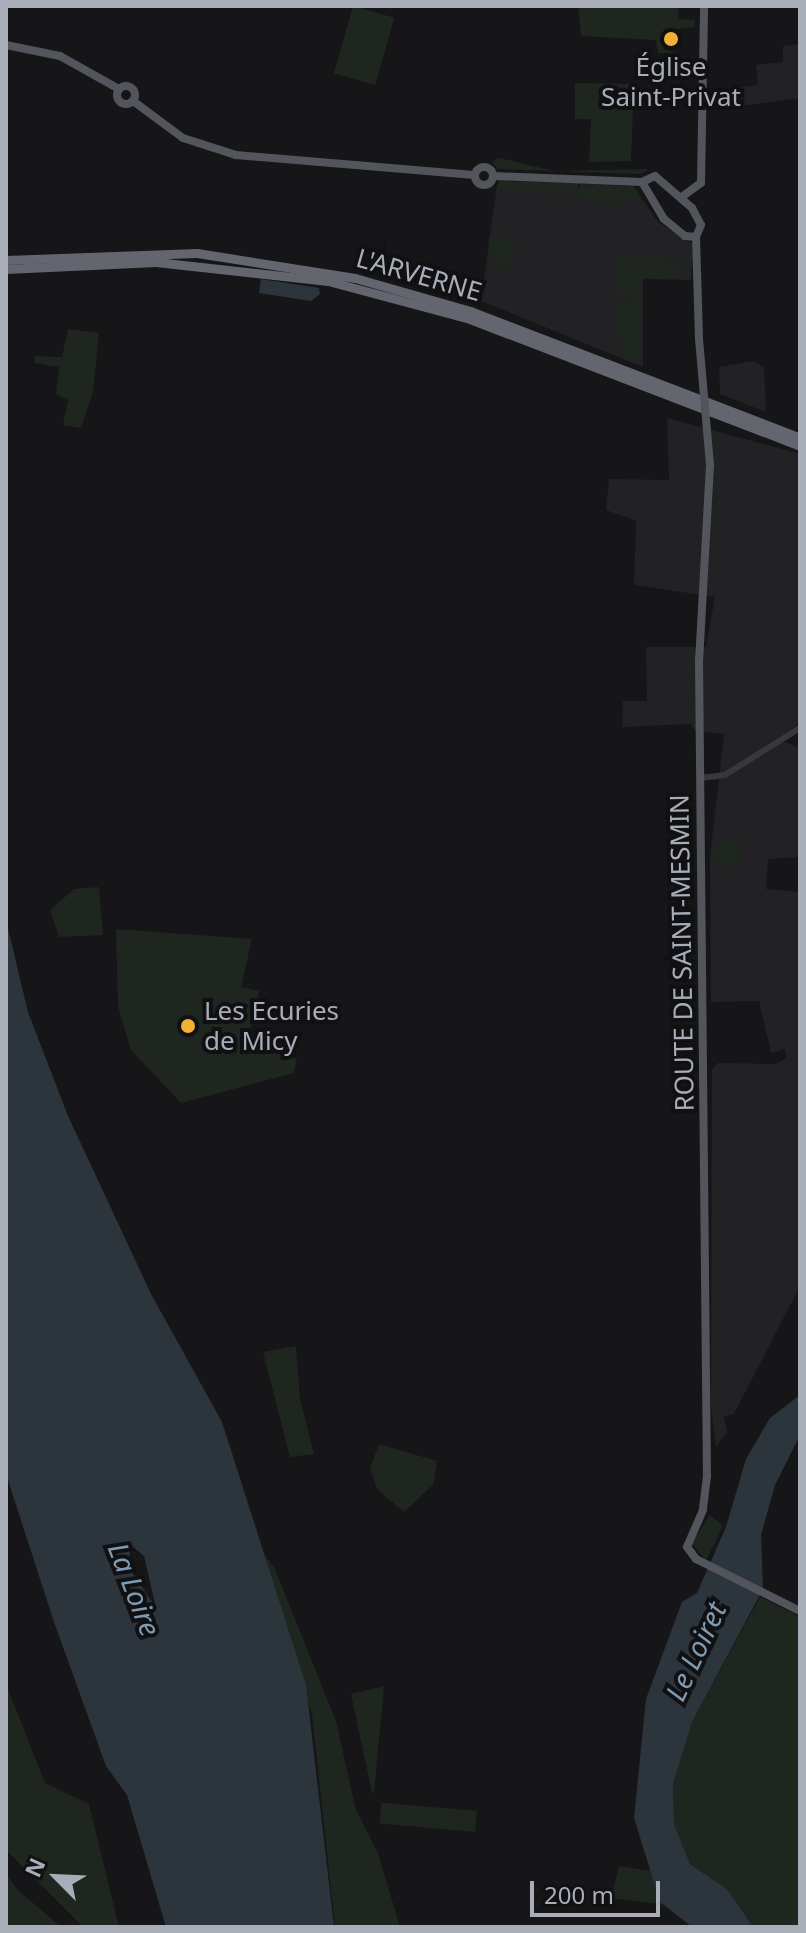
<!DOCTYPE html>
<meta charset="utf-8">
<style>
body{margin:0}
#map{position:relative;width:806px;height:1933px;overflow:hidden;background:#161618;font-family:"Noto Sans",sans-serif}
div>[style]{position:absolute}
.built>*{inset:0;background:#222225}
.green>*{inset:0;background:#1e261f;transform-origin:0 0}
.round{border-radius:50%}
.water>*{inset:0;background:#2c353c}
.minor>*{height:6px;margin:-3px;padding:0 3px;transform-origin:3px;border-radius:3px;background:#37383d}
.major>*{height:8px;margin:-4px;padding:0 4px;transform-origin:4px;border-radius:4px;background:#53555c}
.major>.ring{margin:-4px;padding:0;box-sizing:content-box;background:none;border:8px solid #53555c;border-radius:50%}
.highway>*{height:9px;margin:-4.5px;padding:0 4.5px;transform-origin:4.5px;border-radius:4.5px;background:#63666e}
.major-bridge>*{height:8px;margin:-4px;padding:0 4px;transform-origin:4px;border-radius:4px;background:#53555c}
.dots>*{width:22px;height:22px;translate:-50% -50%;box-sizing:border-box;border:4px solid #111113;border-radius:50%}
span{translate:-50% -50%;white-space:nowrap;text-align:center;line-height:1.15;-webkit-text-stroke:8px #111113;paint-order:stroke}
.poi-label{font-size:26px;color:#a8adb8}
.left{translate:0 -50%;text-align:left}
.street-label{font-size:26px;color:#a8adb8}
.water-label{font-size:28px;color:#7f9bb3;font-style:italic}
.frame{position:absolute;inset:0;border:8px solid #a8adb8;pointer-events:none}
.north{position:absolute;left:16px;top:1837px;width:80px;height:80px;-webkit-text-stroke:6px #111113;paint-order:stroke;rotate:294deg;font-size:22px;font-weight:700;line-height:32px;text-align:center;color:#a8adb8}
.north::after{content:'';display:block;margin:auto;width:28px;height:36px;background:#a8adb8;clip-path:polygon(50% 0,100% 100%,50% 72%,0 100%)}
.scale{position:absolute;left:530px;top:1881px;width:130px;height:36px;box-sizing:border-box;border:4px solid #a8adb8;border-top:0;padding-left:10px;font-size:24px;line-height:28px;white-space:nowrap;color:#a8adb8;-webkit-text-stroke:6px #111113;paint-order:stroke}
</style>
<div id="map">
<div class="built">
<i style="clip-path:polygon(800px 44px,800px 98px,735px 107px,734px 88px,758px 85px,756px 65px,783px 62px,783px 46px)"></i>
<i style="clip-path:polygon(497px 185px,635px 188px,658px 222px,693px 244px,691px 280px,643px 279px,643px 367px,481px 301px)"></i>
<i style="clip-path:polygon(753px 361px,764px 367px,766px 412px,720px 394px,719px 367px)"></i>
<i style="clip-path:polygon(667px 418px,800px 454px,800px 722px,782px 741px,800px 748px,800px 857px,768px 859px,766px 889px,800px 892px,800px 1286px,734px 1414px,724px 1416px,727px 1432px,716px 1447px,711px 1407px,712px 1069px,718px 1063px,776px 1064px,787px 1058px,785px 1049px,771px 1053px,759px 1001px,711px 1002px,710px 856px,724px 734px,695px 731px,691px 724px,622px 727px,623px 701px,647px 701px,646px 647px,706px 647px,715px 597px,634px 585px,636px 521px,606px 510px,609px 479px,669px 480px)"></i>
</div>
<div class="green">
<i style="left:353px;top:6px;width:43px;height:70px;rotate:16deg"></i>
<i style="clip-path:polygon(578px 6px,679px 6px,678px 19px,695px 20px,694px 27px,663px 31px,664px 49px,680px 54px,658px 53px,656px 40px,581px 36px)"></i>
<i style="clip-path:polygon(575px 83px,634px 84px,631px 161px,589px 162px,591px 119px,575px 119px)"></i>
<i style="clip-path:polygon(500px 158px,554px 171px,650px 169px,639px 174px,497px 169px,492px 161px)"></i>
<i style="clip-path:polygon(499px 181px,579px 183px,574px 194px,497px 189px)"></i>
<i style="clip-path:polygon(581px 184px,633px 186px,640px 200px,605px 205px,576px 194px)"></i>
<i style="clip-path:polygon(509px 237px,517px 247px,505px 270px,493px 264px,488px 239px)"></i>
<i style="clip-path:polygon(640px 256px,684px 262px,684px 278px,642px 278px,639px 364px,623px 358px,614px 308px,630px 305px,630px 296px,615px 295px,617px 258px)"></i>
<i style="clip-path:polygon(68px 329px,99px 333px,93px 392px,81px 428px,63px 425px,68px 400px,56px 394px,59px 367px,35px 363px,35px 356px,62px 357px)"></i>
<i class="round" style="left:713px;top:839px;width:28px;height:28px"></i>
<i style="clip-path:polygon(99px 887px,103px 935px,59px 937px,50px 910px,74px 889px)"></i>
<i style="clip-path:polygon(116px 929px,252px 939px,241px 987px,259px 991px,247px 1046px,297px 1059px,294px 1073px,181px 1103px,131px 1050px,118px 1006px)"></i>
<i style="clip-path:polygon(296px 1346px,300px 1399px,314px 1454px,290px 1457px,263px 1352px)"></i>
<i style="clip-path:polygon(379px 1444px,437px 1461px,433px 1485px,404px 1512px,377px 1489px,370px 1468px)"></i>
<i style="clip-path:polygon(710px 1515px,723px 1526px,706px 1561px,692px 1543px)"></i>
<i style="clip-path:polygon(258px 1548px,274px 1567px,336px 1721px,355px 1807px,378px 1853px,400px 1927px,335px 1927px,312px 1714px)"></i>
<i style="clip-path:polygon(760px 1597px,800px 1617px,800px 1927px,753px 1927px,728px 1890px,690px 1864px,674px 1824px,673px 1784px,692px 1722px)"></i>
<i style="clip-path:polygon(6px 1684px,45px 1783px,89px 1804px,119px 1927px,83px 1927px,6px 1850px)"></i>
<i style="clip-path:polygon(384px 1686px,374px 1793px,372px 1793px,351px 1694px)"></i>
<i style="left:477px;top:1811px;width:21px;height:96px;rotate:95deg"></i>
<i style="clip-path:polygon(619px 1866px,658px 1872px,675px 1906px,611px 1898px)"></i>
<i style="clip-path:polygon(6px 1873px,17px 1889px,61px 1927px,6px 1927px)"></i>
</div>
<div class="water">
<i style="clip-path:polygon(261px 279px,319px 288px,320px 294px,311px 301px,259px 293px)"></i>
<i style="clip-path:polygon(evenodd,6px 920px,28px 1012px,68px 1116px,151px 1294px,222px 1422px,306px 1685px,334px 1927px,166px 1927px,127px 1795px,106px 1766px,54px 1622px,6px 1474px,6px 920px,131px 1545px,144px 1556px,156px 1608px,128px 1566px,131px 1545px)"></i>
<i style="clip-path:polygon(800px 1395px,800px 1435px,775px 1485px,761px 1535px,763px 1589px,692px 1722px,673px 1784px,674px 1824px,690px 1864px,728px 1890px,753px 1927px,692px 1927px,660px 1902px,634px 1818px,646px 1699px,682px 1602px,697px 1593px,726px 1527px,746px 1459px,770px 1418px)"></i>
</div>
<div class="minor">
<i style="left:701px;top:778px;width:24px;rotate:-7deg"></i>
<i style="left:725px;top:775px;width:89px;rotate:-32.1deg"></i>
</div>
<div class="major">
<i style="left:6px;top:45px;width:55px;rotate:11.5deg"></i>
<i style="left:60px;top:56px;width:68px;rotate:29.2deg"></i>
<i class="ring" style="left:117px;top:86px;width:10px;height:10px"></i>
<i style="left:133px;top:101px;width:62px;rotate:36.5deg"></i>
<i style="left:183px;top:138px;width:56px;rotate:17.8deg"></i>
<i style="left:236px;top:155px;width:239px;rotate:4.8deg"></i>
<i class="ring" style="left:475px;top:167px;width:10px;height:10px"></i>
<i style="left:493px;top:176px;width:149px;rotate:2.3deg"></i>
<i style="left:642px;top:182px;width:14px;rotate:-25deg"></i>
<i style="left:655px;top:176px;width:49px;rotate:40.9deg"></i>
<i style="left:692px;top:208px;width:19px;rotate:62deg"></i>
<i style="left:701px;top:225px;width:13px;rotate:113deg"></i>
<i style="left:642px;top:182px;width:43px;rotate:59.3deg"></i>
<i style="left:664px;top:219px;width:27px;rotate:39deg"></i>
<i style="left:685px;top:236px;width:11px;rotate:5deg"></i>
<i style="left:683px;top:196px;width:22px;rotate:-36deg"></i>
<i style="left:701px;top:183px;width:177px;rotate:-89deg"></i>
<i style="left:696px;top:237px;width:102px;rotate:88.3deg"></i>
<i style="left:710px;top:465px;width:195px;rotate:93.2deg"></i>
<i style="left:699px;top:660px;width:816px;rotate:89.44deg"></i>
<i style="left:707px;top:1476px;width:34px;rotate:97deg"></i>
<i style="left:703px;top:1510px;width:40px;rotate:113.4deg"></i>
<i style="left:687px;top:1547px;width:15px;rotate:53deg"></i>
<i style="left:696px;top:1559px;width:116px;rotate:26.6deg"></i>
</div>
<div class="highway">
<i style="left:6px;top:260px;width:191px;rotate:-2.1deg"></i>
<i style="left:197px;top:253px;width:160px;rotate:9deg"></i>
<i style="left:355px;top:278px;width:120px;rotate:16deg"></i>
<i style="left:470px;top:311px;width:354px;rotate:21deg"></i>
<i style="left:6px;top:269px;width:150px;rotate:-2.7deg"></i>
<i style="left:156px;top:262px;width:173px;rotate:6.3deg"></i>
<i style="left:328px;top:281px;width:144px;rotate:14.9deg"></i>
<i style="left:467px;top:318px;width:357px;rotate:21deg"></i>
</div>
<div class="major-bridge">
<i style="left:699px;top:339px;width:126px;rotate:85deg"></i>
</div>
<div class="dots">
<i style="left:671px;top:39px;background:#f2b134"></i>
<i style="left:188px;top:1026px;background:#f2b134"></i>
</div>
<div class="poi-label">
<span style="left:671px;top:82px">Église<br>Saint-Privat</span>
<span class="left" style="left:204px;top:1026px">Les Ecuries<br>de Micy</span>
</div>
<div class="street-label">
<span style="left:419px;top:275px;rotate:16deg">L'ARVERNE</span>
<span style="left:682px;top:953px;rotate:-91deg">ROUTE DE SAINT-MESMIN</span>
</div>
<div class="water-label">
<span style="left:135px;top:1589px;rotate:69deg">La Loire</span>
<span style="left:695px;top:1651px;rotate:-65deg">Le Loiret</span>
</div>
<div class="frame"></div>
<div class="north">N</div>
<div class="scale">200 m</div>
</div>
